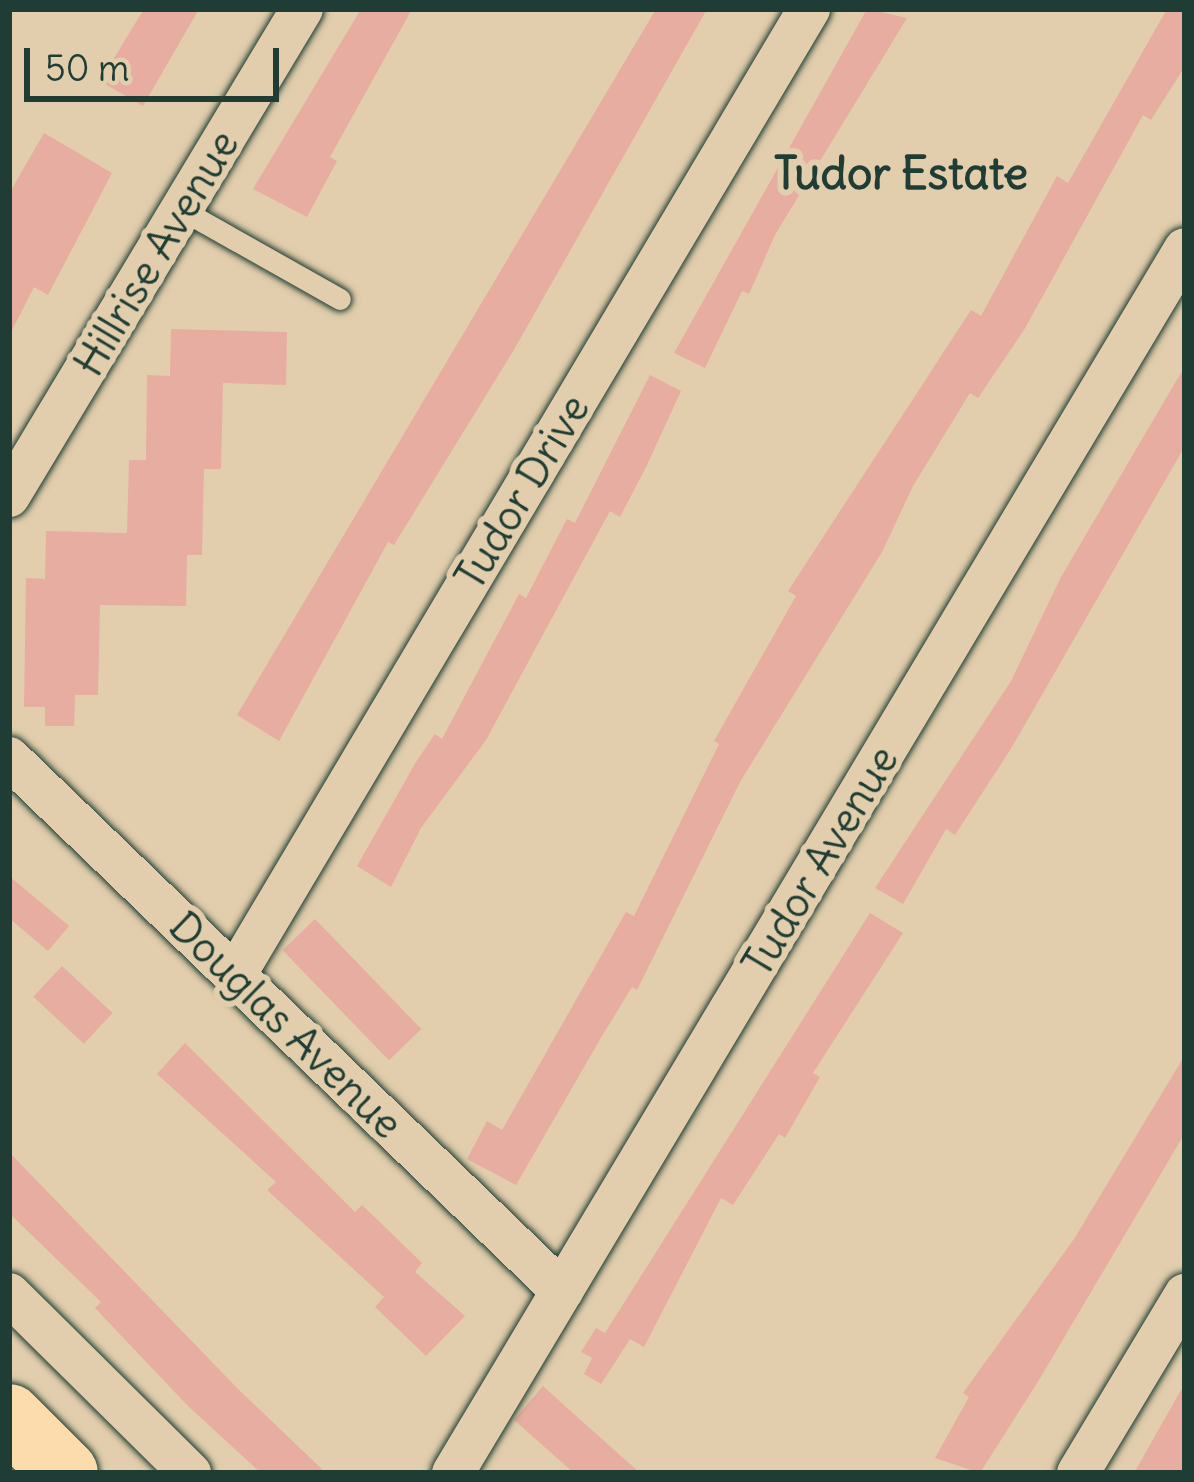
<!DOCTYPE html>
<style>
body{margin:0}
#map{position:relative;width:1194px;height:1482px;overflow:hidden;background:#e2ceac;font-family:Delius,sans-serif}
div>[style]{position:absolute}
.building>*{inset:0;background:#e6ada0;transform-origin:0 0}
.roads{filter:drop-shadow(0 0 3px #1f3d34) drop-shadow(0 0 3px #1f3d34)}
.service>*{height:21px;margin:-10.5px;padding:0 10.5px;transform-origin:10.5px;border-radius:10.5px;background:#e2ceac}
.minor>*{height:42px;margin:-21px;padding:0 21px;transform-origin:21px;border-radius:21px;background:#e2ceac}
.trunk>*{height:66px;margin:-33px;padding:0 33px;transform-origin:33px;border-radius:33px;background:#fcdcac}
span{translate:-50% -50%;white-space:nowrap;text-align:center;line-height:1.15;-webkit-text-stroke:12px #e2ceac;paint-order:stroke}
.street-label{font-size:42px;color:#1f3d34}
.neighbourhood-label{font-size:45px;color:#1f3d34;font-weight:700}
.frame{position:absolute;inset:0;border:12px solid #1f3d34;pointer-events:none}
.scale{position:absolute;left:24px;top:48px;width:255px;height:54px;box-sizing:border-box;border:6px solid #1f3d34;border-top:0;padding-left:15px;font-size:36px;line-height:42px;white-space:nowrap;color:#1f3d34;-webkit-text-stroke:9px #e2ceac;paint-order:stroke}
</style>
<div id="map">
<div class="building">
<i style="clip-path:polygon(144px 9px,199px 9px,143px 106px,100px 81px)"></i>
<i style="clip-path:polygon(361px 9px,412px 9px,330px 157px,337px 161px,307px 217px,253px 189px)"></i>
<i style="clip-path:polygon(656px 9px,707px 9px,515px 348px,394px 545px,388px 542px,279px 741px,237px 715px)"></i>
<i style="clip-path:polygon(867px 9px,907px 18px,775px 235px,749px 294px,742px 291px,705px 368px,674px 353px)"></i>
<i style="clip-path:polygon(1167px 9px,1185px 9px,1185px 66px,1151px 120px,1143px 115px,1024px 330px,978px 398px,970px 393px,913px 486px,882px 552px,740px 782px,637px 990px,632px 987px,602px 1036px,516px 1185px,467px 1159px,487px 1121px,502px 1130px,626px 912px,634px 916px,719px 744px,714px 741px,796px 596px,788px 591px,971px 310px,981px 316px,1057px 176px,1068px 183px)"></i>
<i style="clip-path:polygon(44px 133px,112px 173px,48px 295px,34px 287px,9px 336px,9px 194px)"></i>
<i style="clip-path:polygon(171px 329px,287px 332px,286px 385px,223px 383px,221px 469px,204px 469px,202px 555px,187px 555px,186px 606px,100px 605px,98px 695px,75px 695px,74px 726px,45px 726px,45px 707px,24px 707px,26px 578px,45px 579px,46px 531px,127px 533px,129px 460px,146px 460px,147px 375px,170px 376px)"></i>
<i style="clip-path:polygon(1185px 366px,1185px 446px,1012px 747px,955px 835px,946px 829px,903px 904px,875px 888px,1011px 681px,1061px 577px)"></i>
<i style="clip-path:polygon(650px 375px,681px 391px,646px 467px,620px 517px,610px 511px,486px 740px,421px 828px,391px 887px,357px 866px,416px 762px,435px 734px,442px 739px,519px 594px,526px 598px,567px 519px,575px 523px)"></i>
<i style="clip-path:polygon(9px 876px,69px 926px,48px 951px,9px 918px)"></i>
<i style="clip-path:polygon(870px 913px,903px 933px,813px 1073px,820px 1077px,785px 1138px,779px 1134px,733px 1205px,721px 1198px,644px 1347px,630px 1339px,601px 1384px,584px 1374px,592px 1358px,581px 1352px,596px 1328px,605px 1333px)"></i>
<i style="left:315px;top:919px;width:153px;height:45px;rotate:46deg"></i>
<i style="left:62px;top:966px;width:69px;height:42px;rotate:43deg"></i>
<i style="clip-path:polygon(185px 1043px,355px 1212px,362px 1205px,386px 1228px,422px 1263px,415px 1272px,465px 1316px,426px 1356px,375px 1307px,384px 1297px,267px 1190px,276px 1182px,157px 1074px)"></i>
<i style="clip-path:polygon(1185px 1055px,1185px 1133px,1039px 1380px,980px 1473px,935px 1458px,969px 1397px,963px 1393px,1074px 1239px)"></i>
<i style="clip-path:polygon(9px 1152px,239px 1390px,326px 1473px,261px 1473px,188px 1406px,95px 1308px,101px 1302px,9px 1213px)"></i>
<i style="clip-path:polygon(1185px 1383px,1185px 1473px,1134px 1473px)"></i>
<i style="clip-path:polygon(543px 1386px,565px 1406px,640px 1473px,574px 1473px,514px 1420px)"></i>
</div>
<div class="roads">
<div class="service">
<i style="left:182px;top:210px;width:181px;rotate:29.4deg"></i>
</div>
<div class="minor">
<i style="left:9px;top:496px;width:568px;rotate:-58.97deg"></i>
<i style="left:9px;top:758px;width:768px;rotate:43.94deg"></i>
<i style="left:235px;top:975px;width:1124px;rotate:-59.28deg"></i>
<i style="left:9px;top:1294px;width:255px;rotate:44.7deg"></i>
<i style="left:453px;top:1473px;width:1426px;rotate:-59.12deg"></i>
<i style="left:1078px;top:1473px;width:208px;rotate:-59deg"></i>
</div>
<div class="trunk">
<i style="left:9px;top:1417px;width:79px;rotate:45deg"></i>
</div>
</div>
<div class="street-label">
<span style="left:156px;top:253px;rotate:-59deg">Hillrise Avenue</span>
<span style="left:522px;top:492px;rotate:-59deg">Tudor Drive</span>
<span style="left:820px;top:861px;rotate:-59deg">Tudor Avenue</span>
<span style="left:286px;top:1025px;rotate:44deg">Douglas Avenue</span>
</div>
<div class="neighbourhood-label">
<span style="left:901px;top:174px">Tudor Estate</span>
</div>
<div class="frame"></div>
<div class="scale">50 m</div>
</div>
